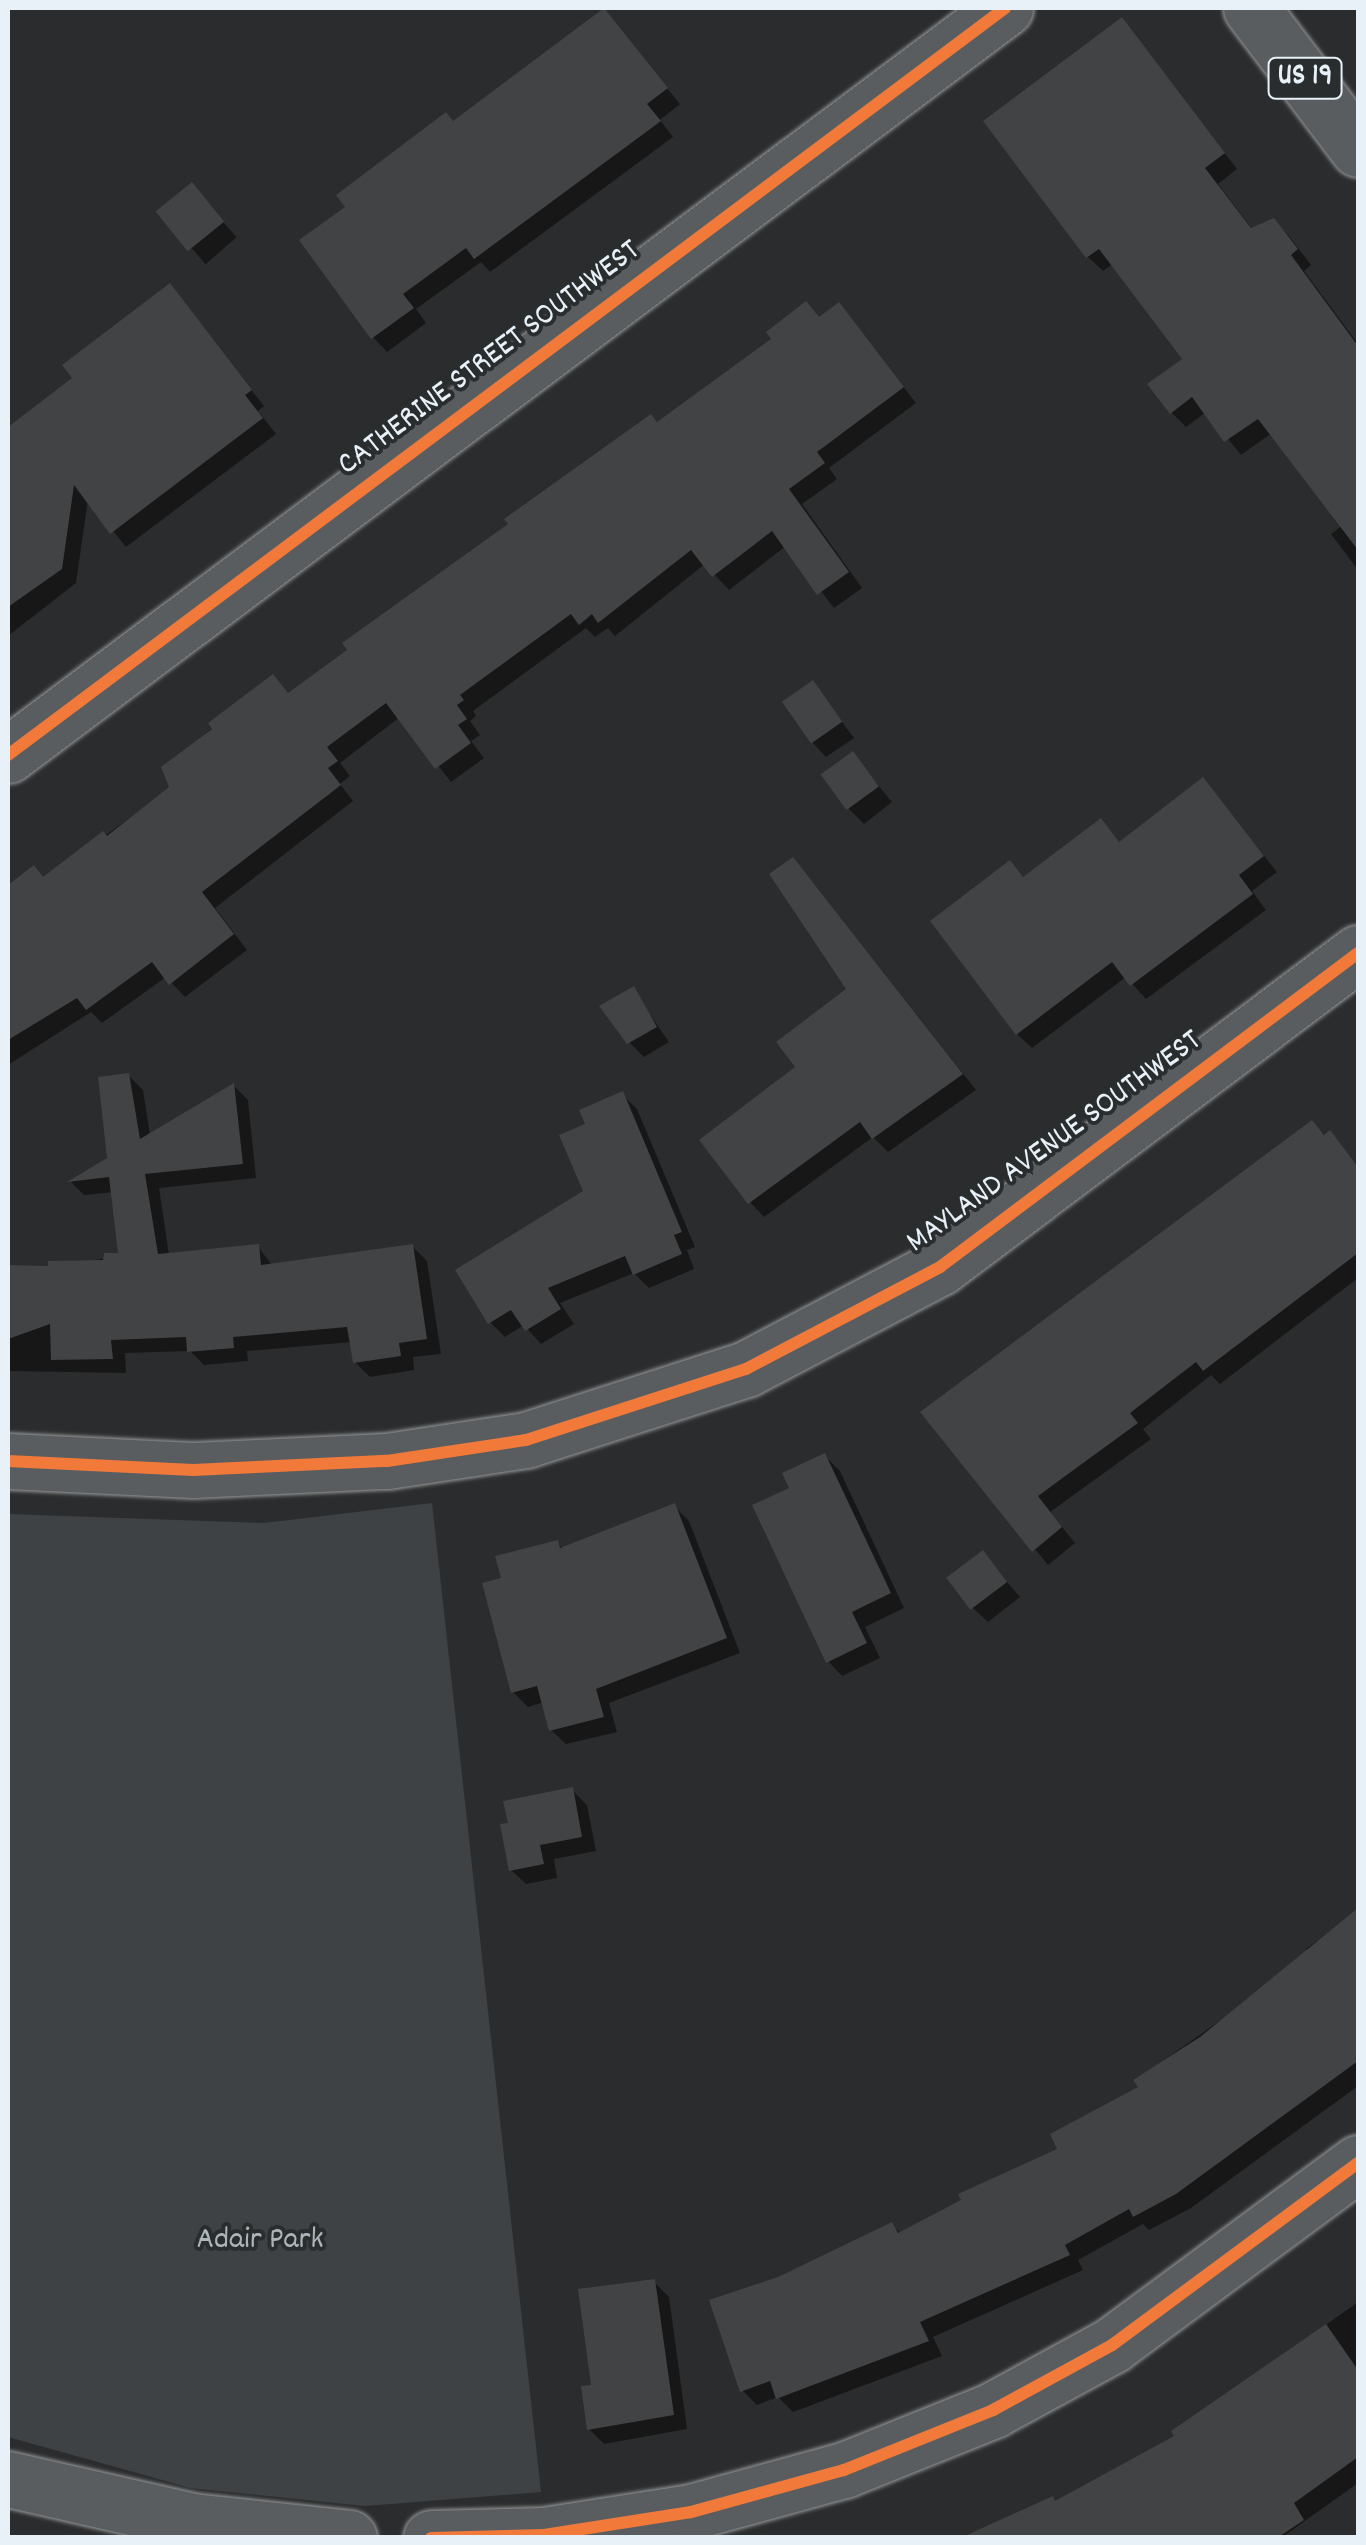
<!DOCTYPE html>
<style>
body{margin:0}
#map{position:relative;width:1366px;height:2545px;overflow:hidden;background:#2b2c2d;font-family:Dekko,sans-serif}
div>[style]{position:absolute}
.green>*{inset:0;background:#3f4244}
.shadow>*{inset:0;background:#0007;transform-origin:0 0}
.building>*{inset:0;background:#424344;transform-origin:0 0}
.roads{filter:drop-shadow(0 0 2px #96989a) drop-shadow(0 0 2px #96989a)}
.minor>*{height:55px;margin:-27.5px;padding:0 27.5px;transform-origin:27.5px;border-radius:27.5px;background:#5a5d60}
.major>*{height:55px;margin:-27.5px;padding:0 27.5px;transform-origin:27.5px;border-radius:27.5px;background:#5a5d60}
.cycleway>*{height:12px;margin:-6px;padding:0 6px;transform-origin:6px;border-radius:6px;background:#f17a3a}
span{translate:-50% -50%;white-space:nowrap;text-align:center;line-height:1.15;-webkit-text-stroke:8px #2a2d2e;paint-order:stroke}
.shield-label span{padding:2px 8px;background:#2a2d2e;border:2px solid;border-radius:8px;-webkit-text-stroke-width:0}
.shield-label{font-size:30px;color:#e8f1f8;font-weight:700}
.street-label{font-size:32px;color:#e8f1f8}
.park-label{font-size:32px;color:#aeb5ba}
.frame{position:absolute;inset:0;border:10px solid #e8f1f8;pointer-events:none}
</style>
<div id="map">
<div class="green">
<i style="clip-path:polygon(432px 1503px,541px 2492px,365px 2506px,191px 2488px,8px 2437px,8px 1514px,264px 1523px)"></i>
</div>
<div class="shadow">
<i style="clip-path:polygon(603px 10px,680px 104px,660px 120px,673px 137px,490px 272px,481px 262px,416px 309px,426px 323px,387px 352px,373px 337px,349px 207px)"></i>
<i style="clip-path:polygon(1121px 20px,1237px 169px,1218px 184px,1253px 230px,1274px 221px,1289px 236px,1311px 265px,1304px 271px,1358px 344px,1358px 570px,1331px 534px,1343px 525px,1272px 433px,1241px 455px,1206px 412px,1186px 427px,1171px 412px,1186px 360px,1113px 264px,1103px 271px,1088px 257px,986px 121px)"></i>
<i style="left:192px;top:186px;width:68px;height:41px;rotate:49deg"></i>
<i style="clip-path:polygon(169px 286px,264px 406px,258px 411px,276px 434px,126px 547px,88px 500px,76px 583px,8px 636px,8px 458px,45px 428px,76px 379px)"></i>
<i style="clip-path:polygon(839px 305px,916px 403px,829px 468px,837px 479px,802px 504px,862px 588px,834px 608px,786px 546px,729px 590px,705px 564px,615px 636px,608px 628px,595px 637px,586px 628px,473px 711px,476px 716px,470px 721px,480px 735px,471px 741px,484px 758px,451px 782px,400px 717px,340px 763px,350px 776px,340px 784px,353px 801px,215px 908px,247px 950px,185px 997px,166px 977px,102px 1023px,91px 1012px,8px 1065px,8px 888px,34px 869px,44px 879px,172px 788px,164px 768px,273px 678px,290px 695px,658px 424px)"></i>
<i style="clip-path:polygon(813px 683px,854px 738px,826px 757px,812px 742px)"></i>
<i style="clip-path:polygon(853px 755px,892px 802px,864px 824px,849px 809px)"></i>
<i style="clip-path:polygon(1203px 780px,1277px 872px,1252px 891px,1266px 910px,1146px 999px,1126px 977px,1032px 1048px,1017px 1034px,1010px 863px,1025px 879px,1100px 822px,1121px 844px)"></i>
<i style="clip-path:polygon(807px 875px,976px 1090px,888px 1152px,873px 1137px,764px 1217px,750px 1202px,850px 990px)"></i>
<i style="clip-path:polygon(633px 990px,669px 1042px,644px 1057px,629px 1042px)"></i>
<i style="clip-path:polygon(128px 1075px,143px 1090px,150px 1135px,234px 1086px,248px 1100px,256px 1178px,159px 1188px,169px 1255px,258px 1247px,273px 1266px,412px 1246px,427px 1261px,441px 1354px,413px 1357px,414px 1370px,370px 1377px,355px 1362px,352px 1342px,247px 1351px,248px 1361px,204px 1365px,190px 1351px,125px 1353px,126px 1373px,8px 1371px,8px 1268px,51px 1269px,121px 1255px,114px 1192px,84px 1195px,71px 1182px,110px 1159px)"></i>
<i style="clip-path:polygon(622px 1094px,637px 1109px,695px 1247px,687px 1250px,694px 1269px,649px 1288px,634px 1273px,560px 1303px,574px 1324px,541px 1344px,524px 1325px,505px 1337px,490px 1322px,586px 1192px,588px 1125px)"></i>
<i style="clip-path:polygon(1312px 1123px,1358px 1166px,1358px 1278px,1220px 1384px,1211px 1375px,1143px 1429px,1151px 1439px,1050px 1512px,1075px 1543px,1048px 1565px,924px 1413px)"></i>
<i style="clip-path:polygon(825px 1456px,840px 1471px,904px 1608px,865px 1627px,880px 1658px,842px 1676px,828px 1661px,793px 1489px)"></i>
<i style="clip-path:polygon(674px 1506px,689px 1521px,740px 1653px,609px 1703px,617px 1732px,566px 1744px,551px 1730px,544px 1702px,528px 1707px,513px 1692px,504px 1580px,557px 1542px,563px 1549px)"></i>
<i style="clip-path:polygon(983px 1554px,1020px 1597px,988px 1622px,973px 1608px)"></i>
<i style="clip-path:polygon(572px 1790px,587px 1805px,596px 1851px,554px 1859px,557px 1878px,526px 1884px,511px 1870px)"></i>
<i style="clip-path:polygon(1358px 1911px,1358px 2086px,1191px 2208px,1149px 2230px,1143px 2224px,1078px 2260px,1083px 2270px,933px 2337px,942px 2356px,793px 2412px,778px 2397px,757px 2405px,742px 2390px,779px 2280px,892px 2225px,901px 2234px,1061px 2150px,1141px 2088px,1136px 2080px,1311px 1956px,1306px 1949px)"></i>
<i style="clip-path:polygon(654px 2282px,669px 2297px,687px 2429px,604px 2444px,589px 2429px)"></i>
<i style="clip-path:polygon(1358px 2302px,1358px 2483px,1281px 2538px,959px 2538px,1052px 2499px,1056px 2503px,1178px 2437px,1175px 2432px)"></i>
</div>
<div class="building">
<i style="clip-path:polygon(604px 8px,668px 88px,647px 104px,661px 121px,474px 259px,466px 248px,403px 294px,414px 308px,371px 339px,299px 240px,345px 207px,336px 195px,446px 112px,453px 121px)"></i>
<i style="clip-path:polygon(1122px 17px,1225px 153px,1205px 168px,1251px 228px,1274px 218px,1298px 249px,1291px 255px,1358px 346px,1358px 550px,1258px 419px,1224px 442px,1192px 397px,1170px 414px,1147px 384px,1182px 359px,1099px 249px,1086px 258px,983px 121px)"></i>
<i style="left:192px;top:182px;width:51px;height:47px;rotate:51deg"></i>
<i style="clip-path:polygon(170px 283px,252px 390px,245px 395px,263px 418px,110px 534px,74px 485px,62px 569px,8px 607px,8px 427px,72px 378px,62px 365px)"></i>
<i style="clip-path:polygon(806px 301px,819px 317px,839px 302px,904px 387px,817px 452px,825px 463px,789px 489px,849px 572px,817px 595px,772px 531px,712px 577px,691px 550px,598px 623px,592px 614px,579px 625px,571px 614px,460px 695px,464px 700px,457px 705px,467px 719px,458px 725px,471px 743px,435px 769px,386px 703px,327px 747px,338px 761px,328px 768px,341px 785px,202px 892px,234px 934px,169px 985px,152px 962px,86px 1010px,77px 998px,8px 1040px,8px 885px,34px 865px,43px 877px,103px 831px,107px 836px,169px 787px,161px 767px,212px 729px,208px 723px,273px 674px,288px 693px,347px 650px,342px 643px,508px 524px,504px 519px,651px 414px,657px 422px,771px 339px,766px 332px)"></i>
<i style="left:813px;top:680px;width:51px;height:38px;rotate:55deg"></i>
<i style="left:853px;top:751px;width:44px;height:40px;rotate:54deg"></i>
<i style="clip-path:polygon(1203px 777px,1264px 856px,1239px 875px,1253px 894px,1130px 986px,1112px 962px,1016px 1035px,930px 921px,1010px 860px,1023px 877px,1101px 818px,1119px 842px)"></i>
<i style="clip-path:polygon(793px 857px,963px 1074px,872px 1139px,860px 1122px,748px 1204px,699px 1140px,795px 1067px,776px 1042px,846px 989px,769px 874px)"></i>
<i style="clip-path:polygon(634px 986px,657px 1027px,627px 1044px,599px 1006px)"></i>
<i style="clip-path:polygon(129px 1073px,140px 1139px,234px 1083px,243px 1164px,145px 1174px,158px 1254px,259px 1244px,261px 1265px,413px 1244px,427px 1339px,399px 1343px,401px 1356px,353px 1363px,347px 1327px,233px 1337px,234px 1348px,187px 1352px,186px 1337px,111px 1340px,113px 1359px,51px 1360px,50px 1324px,8px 1339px,8px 1265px,48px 1266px,48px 1261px,103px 1260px,104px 1253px,118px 1253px,109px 1177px,67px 1182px,107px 1158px,98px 1077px)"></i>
<i style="clip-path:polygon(623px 1091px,682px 1232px,674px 1235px,682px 1254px,633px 1275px,625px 1256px,548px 1288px,561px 1309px,525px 1331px,511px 1310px,488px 1324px,455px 1270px,583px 1191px,559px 1135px,585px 1124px,579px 1110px)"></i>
<i style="clip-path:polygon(1312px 1120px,1324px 1135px,1330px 1130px,1358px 1167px,1358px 1253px,1203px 1371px,1196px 1362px,1130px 1413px,1138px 1423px,1038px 1496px,1062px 1527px,1032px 1552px,920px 1412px)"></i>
<i style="clip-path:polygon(825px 1453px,891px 1593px,852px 1612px,867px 1643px,826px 1663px,752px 1505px,789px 1488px,782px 1473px)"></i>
<i style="clip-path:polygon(675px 1503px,727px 1638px,596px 1689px,604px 1717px,549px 1731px,537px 1686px,511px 1693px,482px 1583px,501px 1578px,495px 1556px,558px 1540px,560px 1548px)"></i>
<i style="left:983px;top:1550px;width:40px;height:46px;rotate:53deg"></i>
<i style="clip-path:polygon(573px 1787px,582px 1837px,540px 1845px,544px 1864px,509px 1871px,500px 1824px,508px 1823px,503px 1801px)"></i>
<i style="clip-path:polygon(1358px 1908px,1358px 2061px,1176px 2194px,1133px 2217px,1129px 2209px,1065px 2245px,1070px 2255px,920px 2322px,929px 2341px,776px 2399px,770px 2381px,740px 2392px,709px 2300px,778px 2277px,892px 2222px,898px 2233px,961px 2200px,958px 2194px,1057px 2149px,1050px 2134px,1138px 2087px,1133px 2080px,1200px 2037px)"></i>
<i style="clip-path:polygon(655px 2279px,674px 2415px,587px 2430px,581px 2386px,591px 2385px,578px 2289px)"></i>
<i style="clip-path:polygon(1326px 2324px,1358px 2370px,1358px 2457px,1294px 2503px,1304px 2520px,1277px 2538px,960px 2538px,1053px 2496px,1055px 2501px,1174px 2436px,1171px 2431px)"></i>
</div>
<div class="roads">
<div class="minor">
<i style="left:8px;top:755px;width:1246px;rotate:-36.84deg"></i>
<i style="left:8px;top:1461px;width:185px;rotate:2.8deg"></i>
<i style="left:193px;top:1470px;width:194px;rotate:-2.7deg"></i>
<i style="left:387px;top:1461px;width:141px;rotate:-8.6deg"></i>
<i style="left:526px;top:1440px;width:231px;rotate:-17.9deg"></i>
<i style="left:746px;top:1369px;width:219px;rotate:-27.7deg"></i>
<i style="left:940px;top:1267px;width:523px;rotate:-36.91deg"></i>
<i style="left:8px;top:2479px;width:190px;rotate:12.8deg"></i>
<i style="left:193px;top:2521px;width:157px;rotate:6.2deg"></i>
<i style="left:431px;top:2538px;width:113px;rotate:-1.5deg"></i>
<i style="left:544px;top:2535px;width:149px;rotate:-8.9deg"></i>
<i style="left:691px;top:2512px;width:159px;rotate:-15.4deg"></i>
<i style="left:844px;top:2470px;width:161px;rotate:-21.9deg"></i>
<i style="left:993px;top:2410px;width:136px;rotate:-28.6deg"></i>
<i style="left:1112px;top:2345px;width:306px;rotate:-36.5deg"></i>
</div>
<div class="major">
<i style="left:1251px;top:8px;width:177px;rotate:52.8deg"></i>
</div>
</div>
<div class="cycleway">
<i style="left:8px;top:755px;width:1246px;rotate:-36.84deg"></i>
<i style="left:8px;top:1461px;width:185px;rotate:2.8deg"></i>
<i style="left:193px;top:1470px;width:194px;rotate:-2.7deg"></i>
<i style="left:387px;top:1461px;width:141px;rotate:-8.6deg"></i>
<i style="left:526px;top:1440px;width:231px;rotate:-17.9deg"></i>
<i style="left:746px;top:1369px;width:219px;rotate:-27.7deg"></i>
<i style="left:940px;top:1267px;width:523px;rotate:-36.91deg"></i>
<i style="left:431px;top:2538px;width:113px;rotate:-1.5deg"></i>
<i style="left:544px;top:2535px;width:149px;rotate:-8.9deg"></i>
<i style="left:691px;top:2512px;width:159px;rotate:-15.4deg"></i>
<i style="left:844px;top:2470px;width:161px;rotate:-21.9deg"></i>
<i style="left:993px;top:2410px;width:136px;rotate:-28.6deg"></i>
<i style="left:1112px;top:2345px;width:306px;rotate:-36.5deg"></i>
</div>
<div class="shield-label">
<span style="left:1305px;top:78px">US 19</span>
</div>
<div class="street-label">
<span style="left:490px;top:359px;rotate:-37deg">CATHERINE STREET SOUTHWEST</span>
<span style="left:1055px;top:1143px;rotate:-36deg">MAYLAND AVENUE SOUTHWEST</span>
</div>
<div class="park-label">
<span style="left:260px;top:2241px">Adair Park</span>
</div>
<div class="frame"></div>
</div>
